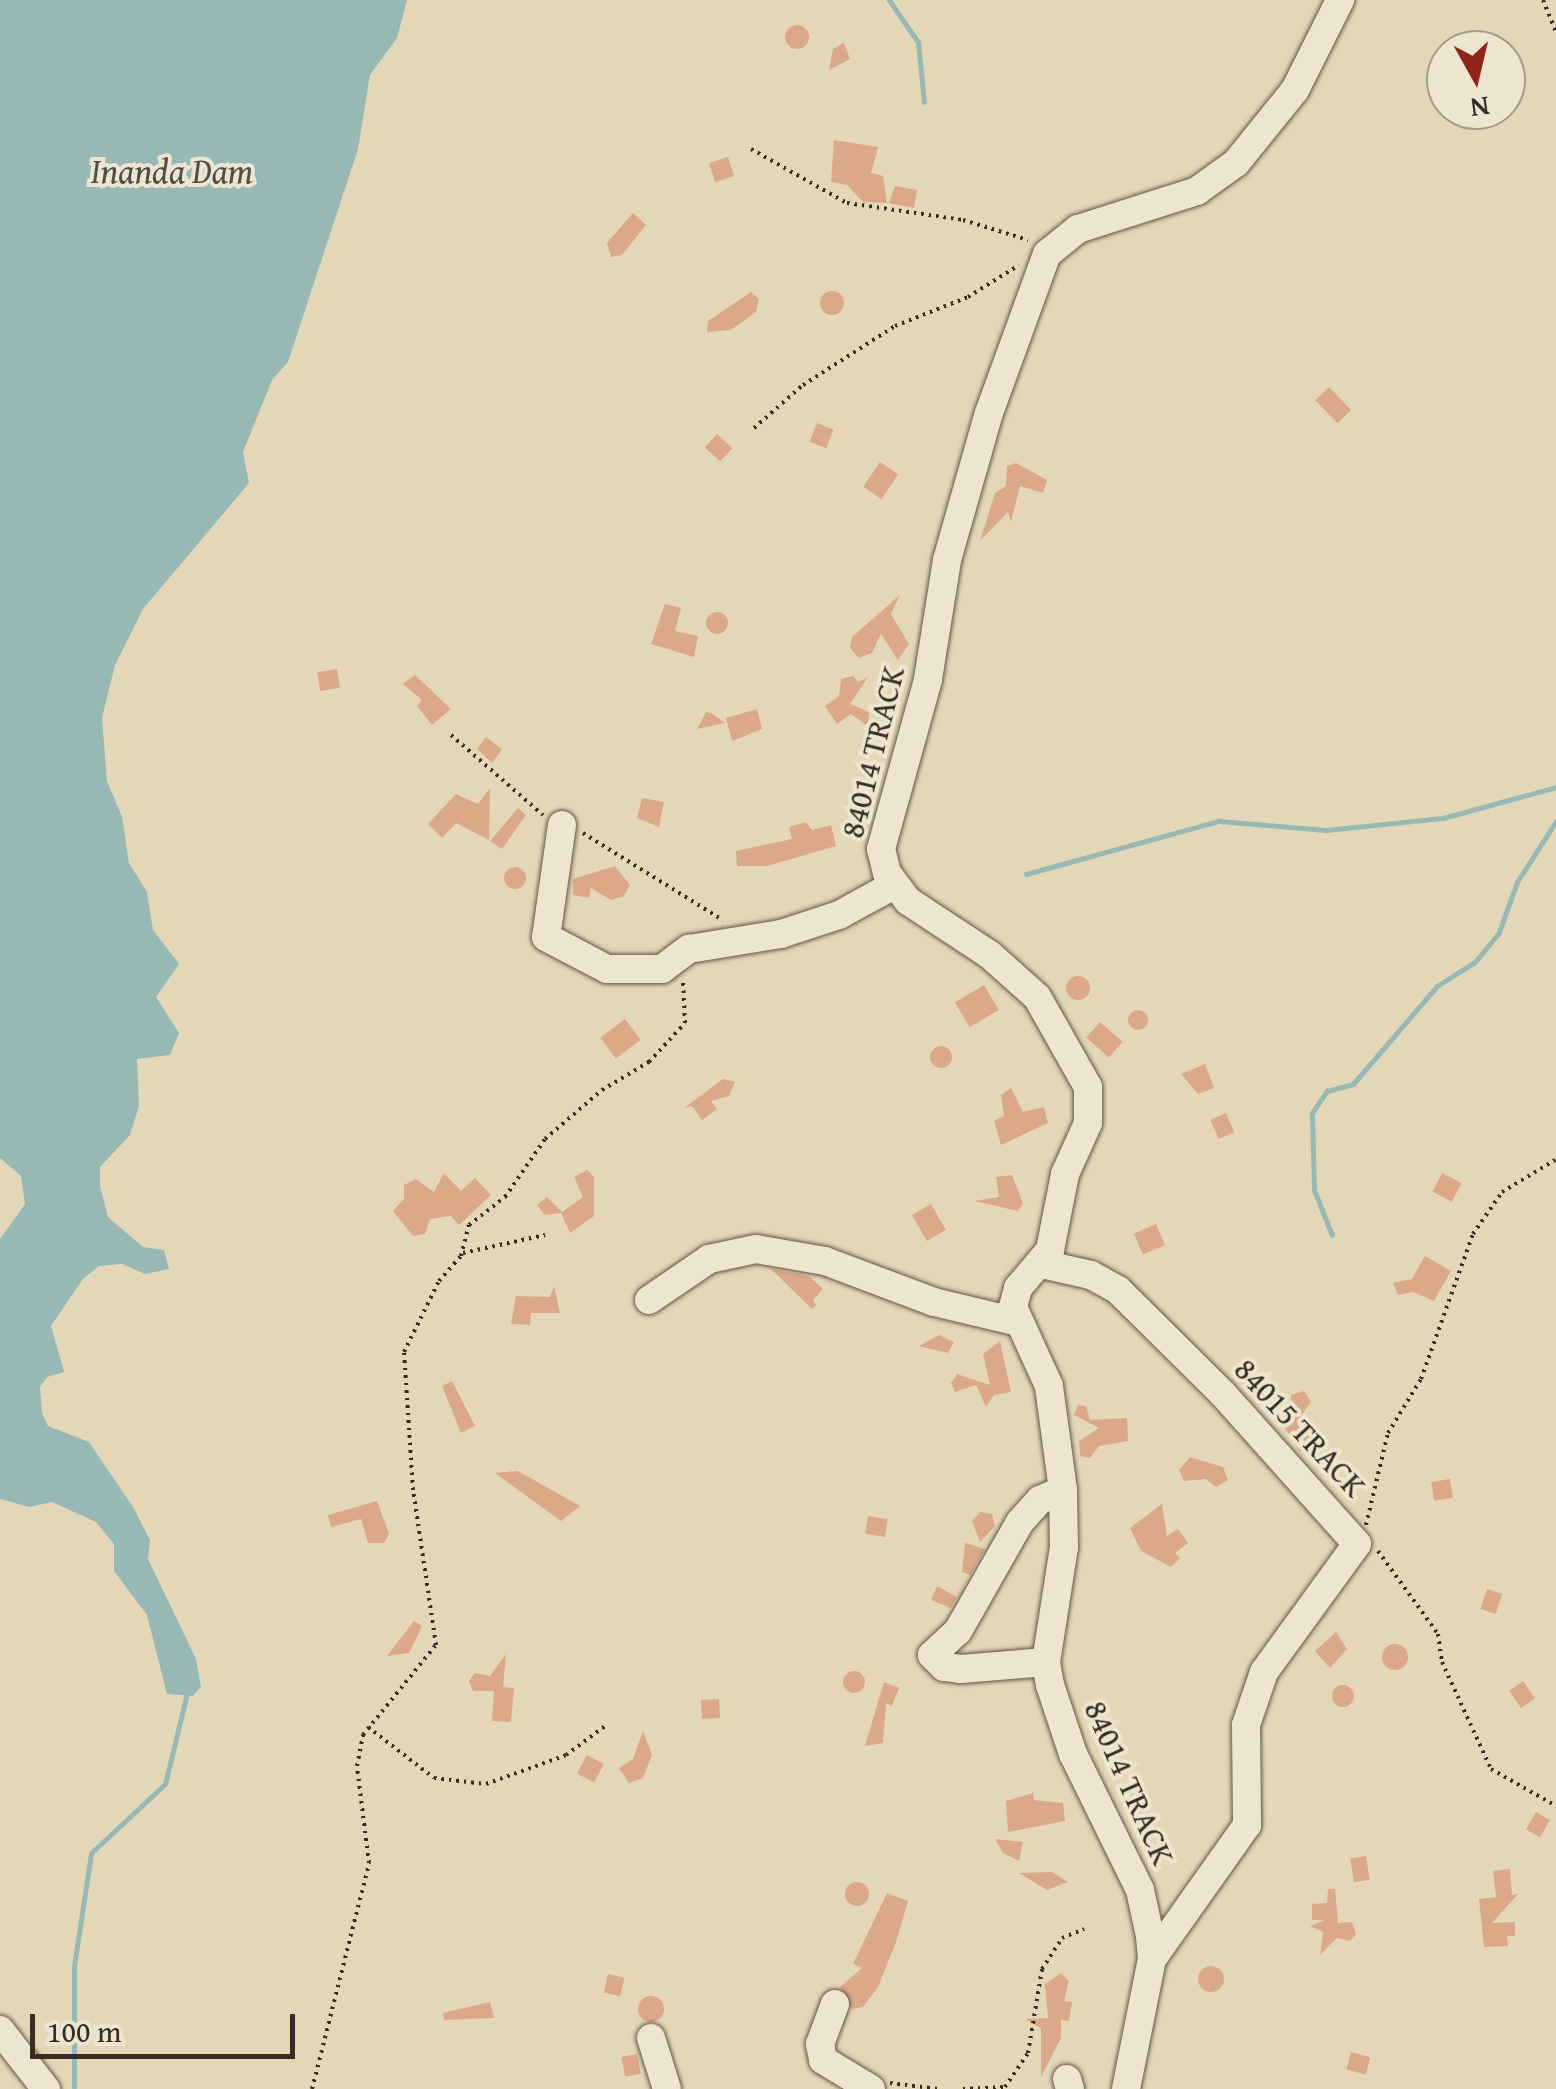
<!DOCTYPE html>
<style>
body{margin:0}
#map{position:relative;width:1556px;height:2089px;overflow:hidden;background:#e4d7b7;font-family:"Gentium Book Plus",serif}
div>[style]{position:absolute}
.water>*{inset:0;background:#98b8b6}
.stream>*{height:5px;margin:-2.5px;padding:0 2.5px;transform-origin:2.5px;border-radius:2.5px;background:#98b8b6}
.building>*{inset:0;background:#dba988;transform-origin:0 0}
.round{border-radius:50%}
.path>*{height:4px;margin-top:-2px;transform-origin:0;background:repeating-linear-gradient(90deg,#372b23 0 2.5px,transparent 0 7.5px)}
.roads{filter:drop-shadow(0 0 2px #625648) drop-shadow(0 0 2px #625648)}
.minor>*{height:28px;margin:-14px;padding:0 14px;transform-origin:14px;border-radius:14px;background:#ede5d0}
span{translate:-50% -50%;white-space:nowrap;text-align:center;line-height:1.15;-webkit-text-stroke:8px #ede5d0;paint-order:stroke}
.street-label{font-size:32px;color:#372b23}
.water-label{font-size:35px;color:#4f4e48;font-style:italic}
.north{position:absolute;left:1426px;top:30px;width:100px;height:100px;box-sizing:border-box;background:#ede5d0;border:2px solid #a49b8b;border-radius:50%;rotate:172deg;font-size:28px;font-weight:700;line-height:40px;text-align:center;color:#372b23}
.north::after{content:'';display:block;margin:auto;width:35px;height:45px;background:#8f2418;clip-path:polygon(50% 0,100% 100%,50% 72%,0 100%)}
.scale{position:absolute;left:30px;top:2014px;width:265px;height:45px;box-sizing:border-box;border:5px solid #372b23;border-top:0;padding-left:12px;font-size:30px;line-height:35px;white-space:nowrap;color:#372b23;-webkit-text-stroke:8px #ede5d0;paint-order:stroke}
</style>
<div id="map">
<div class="water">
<i style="clip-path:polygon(0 0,407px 0,397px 38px,370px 75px,358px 149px,288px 362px,272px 380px,243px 452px,249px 483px,143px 609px,115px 665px,102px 718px,107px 781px,122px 817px,129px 863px,147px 892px,153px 930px,179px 964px,156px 997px,179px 1033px,170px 1055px,137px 1059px,139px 1106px,130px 1135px,100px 1167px,100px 1186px,108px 1217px,143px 1247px,164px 1250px,169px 1269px,145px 1274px,122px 1264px,99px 1266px,83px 1279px,51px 1326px,64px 1372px,47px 1377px,40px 1387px,42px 1413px,48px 1426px,89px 1442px,133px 1507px,150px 1540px,148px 1559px,196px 1659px,201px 1687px,193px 1696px,167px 1694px,147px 1615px,114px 1571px,114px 1544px,96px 1522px,52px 1502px,29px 1507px,0 1499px,0 1239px,25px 1204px,21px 1176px,0 1158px)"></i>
</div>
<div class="stream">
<i style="left:889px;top:0;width:51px;rotate:55.4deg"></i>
<i style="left:918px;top:42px;width:60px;rotate:84.3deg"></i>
<i style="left:1026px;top:874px;width:200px;rotate:-15.4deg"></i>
<i style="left:1219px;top:821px;width:107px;rotate:4.8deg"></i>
<i style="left:1326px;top:830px;width:118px;rotate:-5.9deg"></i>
<i style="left:1443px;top:818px;width:117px;rotate:-15.3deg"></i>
<i style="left:1332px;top:1235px;width:48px;rotate:-111.8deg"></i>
<i style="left:1314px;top:1190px;width:77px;rotate:-91.5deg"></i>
<i style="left:1312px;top:1113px;width:27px;rotate:-56deg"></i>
<i style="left:1327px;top:1091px;width:27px;rotate:-15deg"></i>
<i style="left:1353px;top:1084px;width:129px;rotate:-49.4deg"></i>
<i style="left:1437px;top:986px;width:45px;rotate:-32.3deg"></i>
<i style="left:1475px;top:962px;width:38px;rotate:-51deg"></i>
<i style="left:1499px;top:932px;width:53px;rotate:-70.2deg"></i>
<i style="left:1517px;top:882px;width:72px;rotate:-57.4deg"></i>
<i style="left:74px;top:2087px;width:121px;rotate:-90deg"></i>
<i style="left:74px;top:1966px;width:114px;rotate:-81.4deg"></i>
<i style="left:91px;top:1853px;width:101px;rotate:-43deg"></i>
<i style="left:165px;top:1784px;width:94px;rotate:-76.4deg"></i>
</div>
<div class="building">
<i class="round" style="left:785px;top:25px;width:24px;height:24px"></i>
<i style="clip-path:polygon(844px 43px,850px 59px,829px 70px,833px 49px)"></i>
<i style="clip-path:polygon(834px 140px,878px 147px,871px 173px,883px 176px,887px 203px,863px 202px,847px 185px,831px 182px)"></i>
<i style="left:728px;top:157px;width:20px;height:20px;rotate:72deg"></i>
<i style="clip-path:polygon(895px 186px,917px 190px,914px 208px,889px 203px)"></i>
<i style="clip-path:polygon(633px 213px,646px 225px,622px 255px,611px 257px,607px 243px)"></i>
<i class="round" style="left:820px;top:291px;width:24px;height:24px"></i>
<i style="clip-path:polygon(751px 292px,759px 299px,756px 312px,731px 330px,707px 332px,708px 321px)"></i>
<i style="left:1329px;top:387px;width:32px;height:19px;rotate:46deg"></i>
<i style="left:817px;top:423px;width:18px;height:20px;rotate:22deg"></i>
<i style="left:717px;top:434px;width:21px;height:18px;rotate:43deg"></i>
<i style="left:880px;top:462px;width:22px;height:30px;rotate:34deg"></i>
<i style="clip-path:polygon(1016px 463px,1047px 480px,1043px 493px,1020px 486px,1011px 522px,1008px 512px,980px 541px,995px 493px,1006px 486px,1007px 466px)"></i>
<i style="clip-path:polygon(900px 595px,891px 614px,909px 644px,898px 660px,881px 634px,872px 653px,859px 658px,850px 648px,852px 637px)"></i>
<i style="clip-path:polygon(665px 604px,681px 608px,675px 631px,698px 636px,694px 657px,651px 644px)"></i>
<i class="round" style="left:706px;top:612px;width:22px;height:22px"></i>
<i style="left:337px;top:669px;width:19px;height:20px;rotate:81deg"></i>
<i style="clip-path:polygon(415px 675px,451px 709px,432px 725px,417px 706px,422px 700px,403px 684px)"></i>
<i style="clip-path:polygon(853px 676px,858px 682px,868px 677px,850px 704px,869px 712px,868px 726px,851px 714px,837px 724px,825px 706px,839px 696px,841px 679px)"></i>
<i style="clip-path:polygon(757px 709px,762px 729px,732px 741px,726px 718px)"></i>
<i style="clip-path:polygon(706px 712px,711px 713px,725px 723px,697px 729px)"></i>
<i style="clip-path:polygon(486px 737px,502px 749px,492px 763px,477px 749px)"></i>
<i style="clip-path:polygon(490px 788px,489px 840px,456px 823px,442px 838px,428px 824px,456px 794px,478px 804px)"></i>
<i style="clip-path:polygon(642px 798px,664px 802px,659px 827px,637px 818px)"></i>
<i style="clip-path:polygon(518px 808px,526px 815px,502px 849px,490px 841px)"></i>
<i style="clip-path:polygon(806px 822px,812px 830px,831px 825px,836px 846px,767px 866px,737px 866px,736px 851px,792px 839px,789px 827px)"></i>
<i style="clip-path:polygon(615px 866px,630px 885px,624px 896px,611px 900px,591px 888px,589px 898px,573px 895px,573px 879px)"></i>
<i class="round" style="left:504px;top:867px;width:22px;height:22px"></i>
<i class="round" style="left:1066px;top:976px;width:24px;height:24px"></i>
<i style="left:984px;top:985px;width:29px;height:34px;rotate:59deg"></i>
<i class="round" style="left:1128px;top:1010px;width:20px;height:20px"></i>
<i style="left:625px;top:1019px;width:26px;height:31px;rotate:53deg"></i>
<i style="left:1100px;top:1022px;width:30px;height:21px;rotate:41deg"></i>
<i class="round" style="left:930px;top:1046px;width:22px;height:22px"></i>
<i style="clip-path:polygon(1205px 1064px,1214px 1088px,1198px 1094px,1181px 1074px)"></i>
<i style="clip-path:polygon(723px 1079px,735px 1082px,729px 1096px,711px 1101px,717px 1109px,702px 1120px,692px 1106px,684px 1108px)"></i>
<i style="clip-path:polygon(1011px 1088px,1023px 1112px,1044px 1107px,1048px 1123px,1001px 1145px,994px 1121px,1004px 1116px,1001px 1095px)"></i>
<i style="left:1226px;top:1113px;width:21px;height:17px;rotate:67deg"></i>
<i style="clip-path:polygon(587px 1170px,594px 1177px,594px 1216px,570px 1233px,561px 1213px,545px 1215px,537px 1205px,547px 1197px,562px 1212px,583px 1197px,574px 1177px)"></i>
<i style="clip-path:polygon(444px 1173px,461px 1191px,475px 1178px,491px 1195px,459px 1225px,451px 1216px,430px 1219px,425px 1234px,413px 1236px,393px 1211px,404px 1199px,404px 1185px,416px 1179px,434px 1192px)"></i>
<i style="left:1442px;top:1173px;width:22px;height:21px;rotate:27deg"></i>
<i style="clip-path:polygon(1012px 1175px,1023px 1203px,1018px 1211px,974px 1201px,999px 1197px,996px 1177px)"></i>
<i style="left:931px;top:1204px;width:30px;height:22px;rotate:60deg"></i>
<i style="left:1156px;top:1224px;width:23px;height:24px;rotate:67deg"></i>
<i style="clip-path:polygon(1425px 1256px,1451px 1271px,1434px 1301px,1413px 1292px,1398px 1295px,1393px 1283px,1412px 1279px)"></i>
<i style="clip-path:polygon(771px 1269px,809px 1276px,823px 1289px,813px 1300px,816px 1305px,812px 1309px)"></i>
<i style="clip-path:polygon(554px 1286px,560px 1313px,531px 1313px,530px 1325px,511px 1324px,516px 1296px,550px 1297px)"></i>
<i style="clip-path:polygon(939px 1335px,954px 1342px,948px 1353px,919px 1346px)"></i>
<i style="clip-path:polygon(1000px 1341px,1011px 1392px,994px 1395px,986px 1407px,976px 1385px,955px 1392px,951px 1383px,957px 1374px,990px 1385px,983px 1354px)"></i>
<i style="clip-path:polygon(452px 1381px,475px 1426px,461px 1433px,442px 1386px)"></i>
<i style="clip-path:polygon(1304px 1391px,1311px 1402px,1300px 1417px,1316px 1442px,1300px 1452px,1280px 1420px,1291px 1412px,1291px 1395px)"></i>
<i style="clip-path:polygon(1086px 1406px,1090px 1420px,1127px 1418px,1128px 1441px,1099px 1446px,1090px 1458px,1080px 1456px,1079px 1441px,1099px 1428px,1074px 1415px,1078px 1405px)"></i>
<i style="clip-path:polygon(1190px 1457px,1223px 1467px,1228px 1480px,1216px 1487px,1206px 1479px,1184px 1481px,1179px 1470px)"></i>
<i style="clip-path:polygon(495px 1473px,518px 1471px,580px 1506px,561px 1521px)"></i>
<i style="left:1450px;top:1479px;width:19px;height:19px;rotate:81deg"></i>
<i style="clip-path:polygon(377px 1501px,389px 1534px,384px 1543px,368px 1543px,361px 1519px,331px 1527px,328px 1515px)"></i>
<i style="clip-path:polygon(1162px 1504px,1167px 1536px,1178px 1529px,1188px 1543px,1175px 1553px,1180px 1558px,1171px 1567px,1141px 1551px,1130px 1528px)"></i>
<i style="clip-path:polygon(980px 1512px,992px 1514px,995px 1526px,980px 1542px,972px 1521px)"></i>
<i style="left:868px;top:1516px;width:20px;height:18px;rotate:9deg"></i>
<i style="clip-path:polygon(965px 1543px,985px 1549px,970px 1575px,962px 1572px)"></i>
<i style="clip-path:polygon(937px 1586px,957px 1597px,951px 1608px,931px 1600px)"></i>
<i style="left:1487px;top:1589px;width:16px;height:21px;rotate:18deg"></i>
<i style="clip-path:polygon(414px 1621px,422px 1626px,409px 1653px,387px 1656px)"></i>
<i style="clip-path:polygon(1336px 1632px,1347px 1649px,1330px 1668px,1315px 1651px)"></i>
<i class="round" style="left:1382px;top:1644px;width:26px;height:26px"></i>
<i style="clip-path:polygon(506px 1654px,503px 1687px,514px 1688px,511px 1722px,492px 1721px,494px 1691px,473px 1691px,469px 1681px,475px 1673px,490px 1676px)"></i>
<i class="round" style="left:843px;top:1671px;width:22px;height:22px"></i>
<i style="left:1523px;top:1681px;width:21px;height:17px;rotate:55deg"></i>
<i style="clip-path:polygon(884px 1682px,899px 1688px,892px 1706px,886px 1703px,883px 1743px,865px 1746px)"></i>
<i class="round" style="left:1332px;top:1685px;width:22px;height:22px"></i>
<i style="left:719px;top:1699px;width:19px;height:18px;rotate:87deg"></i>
<i style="clip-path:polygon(643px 1731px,652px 1755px,643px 1778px,629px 1783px,619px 1768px,633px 1759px)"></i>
<i style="left:587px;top:1755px;width:19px;height:21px;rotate:28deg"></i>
<i style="clip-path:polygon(1033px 1793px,1034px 1800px,1063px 1803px,1065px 1821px,1008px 1832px,1006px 1801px)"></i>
<i style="left:1536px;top:1812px;width:16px;height:20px;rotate:30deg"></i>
<i style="clip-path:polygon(995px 1839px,1023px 1842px,1019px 1861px,1003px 1853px)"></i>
<i style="left:1366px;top:1856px;width:24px;height:16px;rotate:81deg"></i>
<i style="clip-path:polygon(1510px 1869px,1512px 1895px,1518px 1894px,1492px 1923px,1515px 1922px,1515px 1936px,1507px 1936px,1508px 1946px,1484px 1947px,1479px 1899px,1496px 1897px,1493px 1871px)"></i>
<i style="clip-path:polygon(1052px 1872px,1068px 1882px,1047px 1890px,1019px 1873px)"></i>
<i class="round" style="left:845px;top:1882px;width:24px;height:24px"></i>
<i style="clip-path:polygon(1328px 1889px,1335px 1889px,1338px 1923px,1352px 1922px,1356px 1934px,1350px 1941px,1337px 1938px,1320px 1955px,1323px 1932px,1310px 1926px,1325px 1920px,1312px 1920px,1312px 1904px,1327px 1903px)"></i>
<i style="clip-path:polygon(887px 1893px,908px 1901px,896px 1942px,878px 1987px,863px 2007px,852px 2009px,840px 1987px,862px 1968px,853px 1964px)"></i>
<i class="round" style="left:1198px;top:1966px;width:26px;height:26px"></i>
<i style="clip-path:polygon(1061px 1973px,1069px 1981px,1064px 2001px,1072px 2002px,1069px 2021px,1061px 2020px,1061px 2038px,1041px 2077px,1041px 2028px,1025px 2019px,1048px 2018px,1045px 1984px)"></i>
<i style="left:608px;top:1974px;width:17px;height:19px;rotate:13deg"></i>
<i class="round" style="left:638px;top:1996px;width:26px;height:26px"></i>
<i style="clip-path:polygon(490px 2002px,494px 2018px,444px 2020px,443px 2013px)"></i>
<i style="left:1351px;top:2052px;width:20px;height:18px;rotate:15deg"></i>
<i style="left:637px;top:2054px;width:20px;height:16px;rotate:79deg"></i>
</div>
<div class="path">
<i style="left:1543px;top:0;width:35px;rotate:68deg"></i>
<i style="left:751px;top:149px;width:110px;rotate:29.4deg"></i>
<i style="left:847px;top:203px;width:117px;rotate:8.3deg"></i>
<i style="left:963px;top:220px;width:68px;rotate:17.1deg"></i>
<i style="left:754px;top:428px;width:65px;rotate:-41.3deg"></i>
<i style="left:803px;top:385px;width:109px;rotate:-32.7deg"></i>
<i style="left:895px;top:326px;width:79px;rotate:-21.7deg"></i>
<i style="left:968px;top:297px;width:60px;rotate:-32.1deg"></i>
<i style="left:451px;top:735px;width:122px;rotate:41deg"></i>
<i style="left:583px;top:833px;width:165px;rotate:31.9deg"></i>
<i style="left:461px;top:1256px;width:32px;rotate:-76deg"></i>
<i style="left:469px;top:1225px;width:46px;rotate:-37.9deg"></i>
<i style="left:505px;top:1197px;width:70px;rotate:-55.4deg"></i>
<i style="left:545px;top:1139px;width:75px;rotate:-40.7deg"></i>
<i style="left:602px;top:1090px;width:55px;rotate:-30.8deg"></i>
<i style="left:649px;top:1062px;width:53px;rotate:-47.3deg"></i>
<i style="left:685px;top:1023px;width:41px;rotate:-92.8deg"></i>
<i style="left:1366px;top:1525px;width:95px;rotate:-76.6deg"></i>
<i style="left:1388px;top:1433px;width:63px;rotate:-58.6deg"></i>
<i style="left:1421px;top:1379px;width:154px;rotate:-70.3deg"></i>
<i style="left:1473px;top:1234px;width:51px;rotate:-55.4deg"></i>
<i style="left:1502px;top:1192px;width:62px;rotate:-31.1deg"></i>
<i style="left:1378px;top:1551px;width:102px;rotate:54.1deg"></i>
<i style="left:1438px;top:1634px;width:28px;rotate:82deg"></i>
<i style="left:1442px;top:1662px;width:118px;rotate:65.4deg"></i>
<i style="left:1491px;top:1769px;width:75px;rotate:29.6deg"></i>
<i style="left:368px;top:1727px;width:83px;rotate:37.7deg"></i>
<i style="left:434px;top:1778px;width:52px;rotate:6.6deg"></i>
<i style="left:486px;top:1784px;width:85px;rotate:-19.9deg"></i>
<i style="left:566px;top:1755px;width:49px;rotate:-36.6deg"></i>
<i style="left:890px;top:2083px;width:49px;rotate:7deg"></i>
<i style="left:312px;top:2089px;width:233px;rotate:-75.8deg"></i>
<i style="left:369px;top:1863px;width:98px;rotate:-97.1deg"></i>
<i style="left:357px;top:1766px;width:32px;rotate:-79deg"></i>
<i style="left:363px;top:1735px;width:116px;rotate:-51deg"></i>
<i style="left:436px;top:1645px;width:157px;rotate:-98.4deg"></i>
<i style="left:413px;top:1490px;width:138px;rotate:-93.7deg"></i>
<i style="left:404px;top:1352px;width:79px;rotate:-63.8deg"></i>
<i style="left:439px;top:1281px;width:37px;rotate:-49deg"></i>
<i style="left:463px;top:1253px;width:84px;rotate:-12.4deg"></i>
<i style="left:963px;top:2089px;width:42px;rotate:-2.7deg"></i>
<i style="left:1005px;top:2087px;width:41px;rotate:-55.9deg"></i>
<i style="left:1028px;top:2053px;width:85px;rotate:-80.5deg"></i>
<i style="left:1042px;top:1969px;width:37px;rotate:-57deg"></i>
<i style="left:1062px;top:1938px;width:24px;rotate:-22deg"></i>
</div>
<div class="roads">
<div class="minor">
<i style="left:562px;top:825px;width:113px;rotate:98.1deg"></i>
<i style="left:546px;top:937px;width:69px;rotate:27.7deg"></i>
<i style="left:607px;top:969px;width:55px"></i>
<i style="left:662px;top:969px;width:34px;rotate:-37deg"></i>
<i style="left:689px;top:949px;width:93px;rotate:-9.3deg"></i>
<i style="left:781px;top:934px;width:61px;rotate:-18.1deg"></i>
<i style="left:839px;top:915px;width:63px;rotate:-28.6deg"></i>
<i style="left:1042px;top:1264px;width:50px;rotate:12.7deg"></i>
<i style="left:1091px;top:1275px;width:31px;rotate:29deg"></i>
<i style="left:1118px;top:1290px;width:148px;rotate:44.7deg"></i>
<i style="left:1223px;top:1394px;width:201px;rotate:48.2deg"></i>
<i style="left:1357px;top:1544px;width:158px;rotate:126deg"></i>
<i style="left:1264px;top:1672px;width:56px;rotate:108.8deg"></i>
<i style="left:1246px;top:1725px;width:100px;rotate:89.4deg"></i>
<i style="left:1247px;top:1825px;width:164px;rotate:125.3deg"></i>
<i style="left:649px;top:1300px;width:73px;rotate:-34.3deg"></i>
<i style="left:709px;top:1259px;width:48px;rotate:-12deg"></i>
<i style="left:756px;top:1249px;width:70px;rotate:9.9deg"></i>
<i style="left:825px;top:1261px;width:116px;rotate:20.6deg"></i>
<i style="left:934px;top:1302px;width:82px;rotate:13.4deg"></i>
<i style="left:1046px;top:1662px;width:85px;rotate:175.3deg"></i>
<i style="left:961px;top:1669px;width:17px;rotate:-173deg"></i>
<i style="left:944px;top:1667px;width:17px;rotate:-135deg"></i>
<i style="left:932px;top:1655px;width:35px;rotate:-43deg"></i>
<i style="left:958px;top:1631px;width:125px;rotate:-60.4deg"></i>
<i style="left:1020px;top:1522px;width:30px;rotate:-48deg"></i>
<i style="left:1040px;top:1500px;width:25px;rotate:-23deg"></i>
<i style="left:835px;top:2004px;width:43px;rotate:110.6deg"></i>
<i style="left:820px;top:2044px;width:16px;rotate:79deg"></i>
<i style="left:823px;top:2060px;width:56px;rotate:31.1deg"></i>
<i style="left:0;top:2030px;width:75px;rotate:52.1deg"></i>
<i style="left:651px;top:2038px;width:53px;rotate:72.6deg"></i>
<i style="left:1067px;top:2079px;width:10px;rotate:73deg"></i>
<i style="left:1126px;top:2089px;width:133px;rotate:-78.7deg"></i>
<i style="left:1152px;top:1959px;width:23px;rotate:-95deg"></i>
<i style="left:1150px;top:1936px;width:47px;rotate:-102.3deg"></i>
<i style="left:1140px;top:1890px;width:152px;rotate:-116.2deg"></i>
<i style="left:1073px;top:1754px;width:73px;rotate:-108.4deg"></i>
<i style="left:1050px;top:1685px;width:23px;rotate:-100deg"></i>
<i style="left:1046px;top:1662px;width:116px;rotate:-81.1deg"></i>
<i style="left:1064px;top:1547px;width:57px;rotate:-91deg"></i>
<i style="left:1063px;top:1490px;width:105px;rotate:-97.7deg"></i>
<i style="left:1049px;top:1386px;width:87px;rotate:-114.5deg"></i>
<i style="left:1013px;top:1307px;width:20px;rotate:-75deg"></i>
<i style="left:1018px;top:1288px;width:50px;rotate:-49.9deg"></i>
<i style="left:1050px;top:1250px;width:77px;rotate:-78.8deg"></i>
<i style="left:1065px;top:1174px;width:56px;rotate:-65.7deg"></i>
<i style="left:1088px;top:1123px;width:36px;rotate:-90deg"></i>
<i style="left:1088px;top:1087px;width:103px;rotate:-119.5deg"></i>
<i style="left:1037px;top:997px;width:63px;rotate:-138.2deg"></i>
<i style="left:990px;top:955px;width:98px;rotate:-146.6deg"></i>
<i style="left:908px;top:901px;width:35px;rotate:-127deg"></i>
<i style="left:887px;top:873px;width:25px;rotate:-104deg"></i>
<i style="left:881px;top:849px;width:176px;rotate:-74.5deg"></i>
<i style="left:928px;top:679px;width:121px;rotate:-80.9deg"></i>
<i style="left:947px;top:560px;width:153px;rotate:-74.1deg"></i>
<i style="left:989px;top:413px;width:169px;rotate:-70deg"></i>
<i style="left:1047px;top:254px;width:40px;rotate:-39deg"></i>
<i style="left:1078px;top:229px;width:125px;rotate:-17.7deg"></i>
<i style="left:1197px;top:191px;width:48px;rotate:-35.7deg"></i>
<i style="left:1236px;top:163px;width:94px;rotate:-51.1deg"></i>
<i style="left:1295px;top:90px;width:101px;rotate:-63.4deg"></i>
</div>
</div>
<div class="street-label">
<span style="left:873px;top:752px;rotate:-76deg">84014 TRACK</span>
<span style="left:1300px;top:1428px;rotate:47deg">84015 TRACK</span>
<span style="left:1129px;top:1783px;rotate:66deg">84014 TRACK</span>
</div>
<div class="water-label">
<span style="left:172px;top:171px">Inanda Dam</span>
</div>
<div class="north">N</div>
<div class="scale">100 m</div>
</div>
